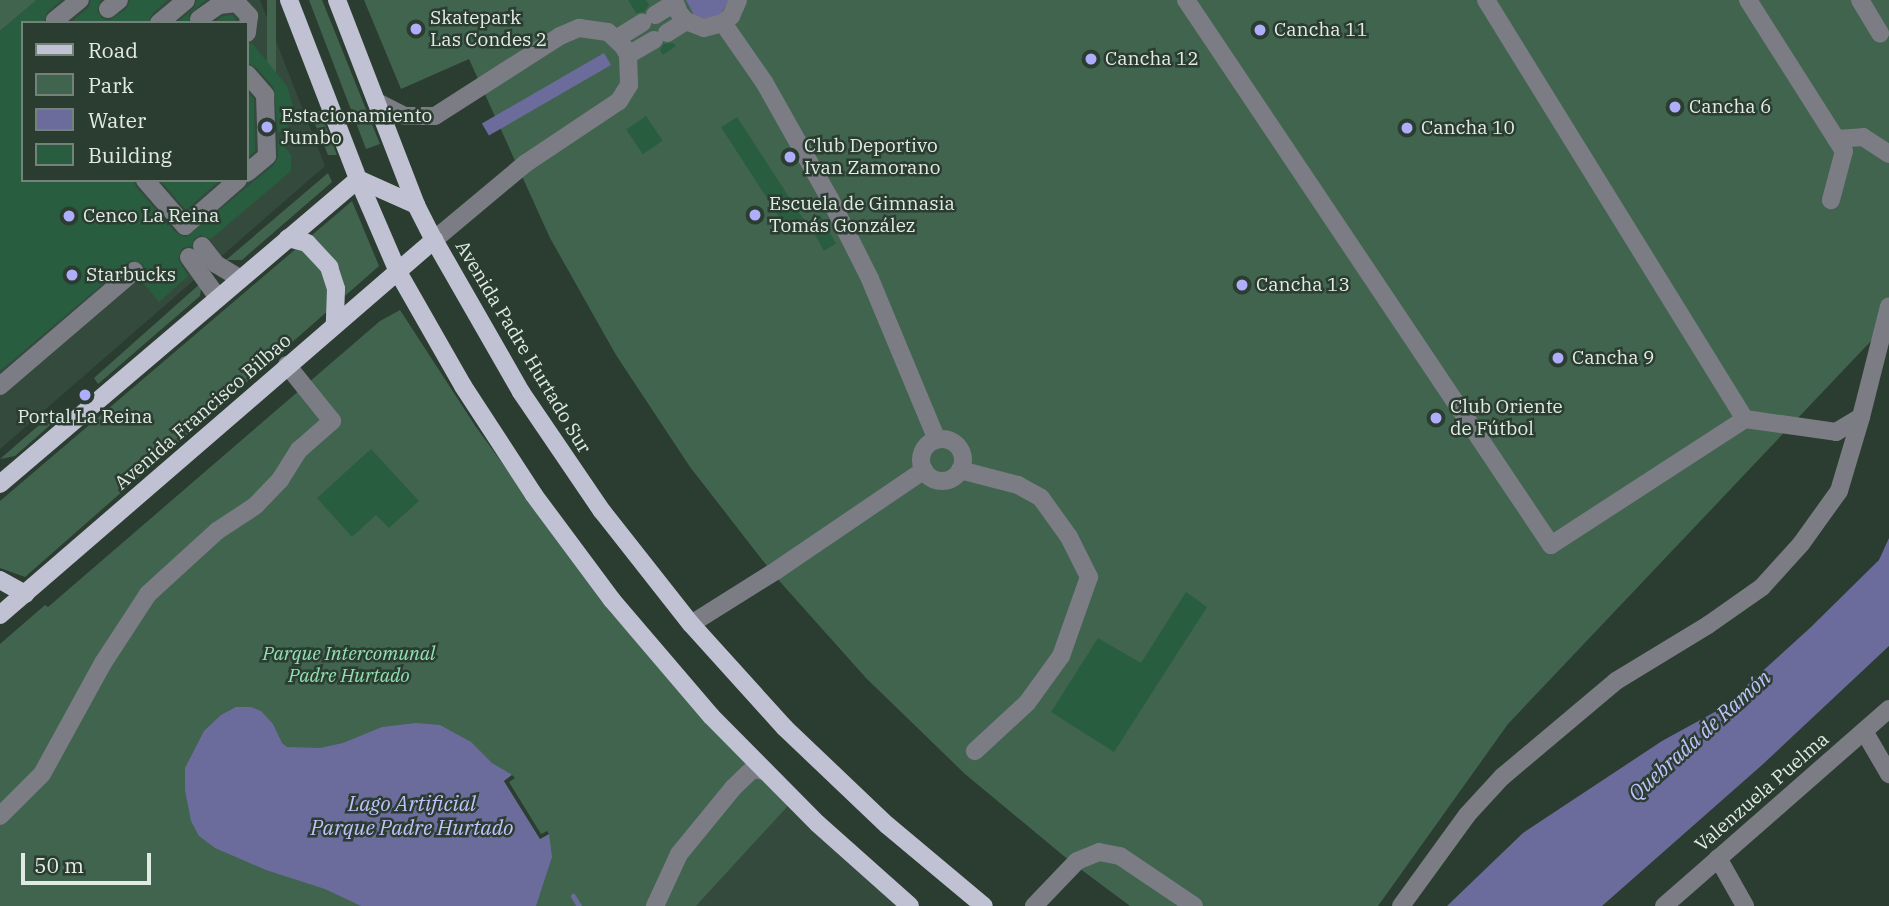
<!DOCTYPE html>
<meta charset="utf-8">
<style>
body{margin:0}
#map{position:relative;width:1889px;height:906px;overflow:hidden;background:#2b3c31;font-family:"IBM Plex Serif",serif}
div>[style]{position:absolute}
.built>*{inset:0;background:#334a3c}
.green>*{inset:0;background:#41644f;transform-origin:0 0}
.water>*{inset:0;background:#6c6c9c;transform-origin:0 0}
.pier>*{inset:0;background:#2b3c31}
.stream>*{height:5px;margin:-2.5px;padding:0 2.5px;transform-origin:2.5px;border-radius:2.5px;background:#6c6c9c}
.building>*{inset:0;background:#295d40;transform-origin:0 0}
.minor>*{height:18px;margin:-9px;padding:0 9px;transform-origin:9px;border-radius:9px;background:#7c7c85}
.minor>.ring{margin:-9px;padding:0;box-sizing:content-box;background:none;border:18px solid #7c7c85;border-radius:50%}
.major>*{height:18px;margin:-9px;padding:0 9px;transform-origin:9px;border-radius:9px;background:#c0c1d2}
.dots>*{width:19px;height:19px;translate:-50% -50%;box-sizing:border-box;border:4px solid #2b3c31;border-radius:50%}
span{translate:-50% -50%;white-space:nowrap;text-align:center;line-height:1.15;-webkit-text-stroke:5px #2b3c31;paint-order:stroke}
.poi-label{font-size:19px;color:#e1ebe4}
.left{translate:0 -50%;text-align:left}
.street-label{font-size:19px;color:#e1ebe4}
.park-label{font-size:19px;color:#92e2b3;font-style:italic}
.water-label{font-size:21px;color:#c1c2fd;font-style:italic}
.legend{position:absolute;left:21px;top:21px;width:228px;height:161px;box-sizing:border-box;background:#2b3c31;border:2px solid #748279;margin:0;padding:9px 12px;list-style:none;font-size:21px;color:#e1ebe4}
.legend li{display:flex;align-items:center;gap:14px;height:35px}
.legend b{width:35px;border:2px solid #748279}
.scale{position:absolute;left:21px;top:853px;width:130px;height:32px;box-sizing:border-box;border:4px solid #e1ebe4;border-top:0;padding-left:9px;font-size:21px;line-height:24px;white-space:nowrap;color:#e1ebe4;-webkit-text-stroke:5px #2b3c31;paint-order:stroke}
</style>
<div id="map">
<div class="built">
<i style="clip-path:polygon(evenodd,37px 0,260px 0,325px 166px,0 449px,0 31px,37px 0,23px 23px,247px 23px,247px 180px,23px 180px,23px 23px)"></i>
<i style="clip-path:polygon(788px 806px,905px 906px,696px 906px)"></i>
</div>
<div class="green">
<i style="clip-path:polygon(0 0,37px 0,0 31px)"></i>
<i style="left:267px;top:0;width:9px;height:74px"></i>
<i style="clip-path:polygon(309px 0,322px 0,380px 144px,366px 149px)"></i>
<i style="clip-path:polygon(364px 0,1889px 0,1889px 322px,1508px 724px,1378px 906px,1130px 906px,1071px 862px,965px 774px,866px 678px,774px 575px,690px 467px,616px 355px,550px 238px,469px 59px,401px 89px)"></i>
<i style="clip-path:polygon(320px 111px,337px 155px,328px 155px,311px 114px)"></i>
<i style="clip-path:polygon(328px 173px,332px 182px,242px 260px,226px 260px)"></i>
<i style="clip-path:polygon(352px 201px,379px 266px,25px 577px,0 568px,0 501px)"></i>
<i style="clip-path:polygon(202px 282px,200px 296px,98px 384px,94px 378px)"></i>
<i style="clip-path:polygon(400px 310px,476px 427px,611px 613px,788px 806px,696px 906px,0 906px,0 644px,45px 605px,48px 607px,55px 601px,380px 321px)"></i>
<i style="clip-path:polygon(53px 413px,57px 419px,15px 456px,0 459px)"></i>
</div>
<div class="water">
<i style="clip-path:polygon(686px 0,729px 0,720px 15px,707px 19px,694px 15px)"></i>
<i style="left:604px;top:53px;width:14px;height:141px;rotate:60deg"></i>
<i style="clip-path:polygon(1889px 538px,1889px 646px,1762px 765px,1602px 906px,1447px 906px,1523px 833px,1662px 741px,1722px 708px,1810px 628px,1879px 560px)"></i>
<i style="clip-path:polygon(236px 707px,251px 707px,261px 711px,273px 724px,282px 743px,287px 747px,320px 748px,343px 743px,382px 727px,416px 723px,440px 725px,471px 742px,492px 763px,512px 775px,504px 781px,540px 839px,549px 834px,552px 857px,536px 906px,361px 906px,325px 889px,266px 870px,215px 848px,199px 836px,191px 821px,185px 790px,185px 768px,204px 731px,221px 715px)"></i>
</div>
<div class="pier">
<i style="clip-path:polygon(512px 775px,515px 778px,509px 782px,541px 834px,547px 831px,549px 834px,540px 839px,504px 781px)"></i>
</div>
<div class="stream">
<i style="left:573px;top:896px;width:12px;rotate:59deg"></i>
</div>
<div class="building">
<i style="clip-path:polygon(37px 0,62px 0,47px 12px,44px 23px,23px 23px,23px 180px,134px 180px,136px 187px,176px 233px,186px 237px,274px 165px,278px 156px,278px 138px,291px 155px,291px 171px,211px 239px,200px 235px,195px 238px,191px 246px,182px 248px,178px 259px,188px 276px,159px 302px,141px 280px,145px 274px,143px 264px,131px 260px,0 371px,0 31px)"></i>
<i style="clip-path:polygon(91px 0,101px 0,97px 11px,103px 19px,109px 20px,126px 9px,130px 0,168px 0,152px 14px,148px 23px,70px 23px,88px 8px)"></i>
<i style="clip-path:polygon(197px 0,206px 0,189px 14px,189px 23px,177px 23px,194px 8px)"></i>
<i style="clip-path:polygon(628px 0,646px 0,649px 5px,644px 12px,636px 13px)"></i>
<i style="clip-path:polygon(233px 15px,237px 23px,213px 23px,223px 16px)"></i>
<i style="clip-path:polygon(252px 43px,287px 86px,297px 119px,278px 134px,274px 88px,256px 67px,247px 63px,247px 44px)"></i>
<i style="clip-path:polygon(673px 43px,676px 46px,663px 55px,660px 50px,664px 44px)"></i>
<i style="clip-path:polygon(247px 91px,254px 99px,255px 151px,247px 158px)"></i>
<i style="left:646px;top:116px;width:30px;height:24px;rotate:56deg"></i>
<i style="left:737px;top:117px;width:125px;height:19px;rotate:57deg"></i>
<i style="clip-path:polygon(160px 180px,220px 180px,186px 210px)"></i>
<i style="left:820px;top:215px;width:33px;height:14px;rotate:61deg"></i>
<i style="clip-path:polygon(371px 449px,419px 501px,389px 528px,376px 515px,352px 537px,317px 498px)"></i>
<i style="clip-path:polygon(1186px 592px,1207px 607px,1114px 752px,1051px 712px,1098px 638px,1141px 663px)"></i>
</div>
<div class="minor">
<i style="left:674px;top:0;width:14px;rotate:69deg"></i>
<i style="left:679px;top:13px;width:11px;rotate:49deg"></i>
<i style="left:686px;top:21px;width:19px;rotate:21deg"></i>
<i style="left:704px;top:28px;width:20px;rotate:-15deg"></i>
<i style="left:723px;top:23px;width:11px;rotate:-41deg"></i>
<i style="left:731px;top:16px;width:17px;rotate:-66deg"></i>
<i style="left:1186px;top:0;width:656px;rotate:56.19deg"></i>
<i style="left:1551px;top:545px;width:231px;rotate:-33deg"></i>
<i style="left:1745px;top:419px;width:92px;rotate:8.1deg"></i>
<i style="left:1836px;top:432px;width:29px;rotate:-31deg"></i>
<i style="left:1861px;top:417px;width:114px;rotate:-75.8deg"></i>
<i style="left:1486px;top:0;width:493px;rotate:58.3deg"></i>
<i style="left:1748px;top:0;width:179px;rotate:57.6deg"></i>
<i style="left:1844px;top:151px;width:51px;rotate:104.9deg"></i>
<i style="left:1860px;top:0;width:39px;rotate:59deg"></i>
<i style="left:108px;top:9px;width:14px;rotate:-39deg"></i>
<i style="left:655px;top:15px;width:22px;rotate:-32deg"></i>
<i style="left:199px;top:19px;width:24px;rotate:-35deg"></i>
<i style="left:219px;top:5px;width:18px;rotate:-6deg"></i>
<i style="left:237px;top:3px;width:18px;rotate:47deg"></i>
<i style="left:249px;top:16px;width:17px;rotate:97deg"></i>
<i style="left:58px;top:23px;width:4px;rotate:-135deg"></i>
<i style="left:55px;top:20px;width:32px;rotate:-39deg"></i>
<i style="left:159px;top:23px;width:35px;rotate:-40deg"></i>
<i style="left:723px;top:23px;width:72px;rotate:55.2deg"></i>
<i style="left:764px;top:82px;width:134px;rotate:60.6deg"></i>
<i style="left:830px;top:199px;width:89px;rotate:63.4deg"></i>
<i style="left:870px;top:279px;width:174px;rotate:67.4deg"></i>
<i style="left:667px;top:33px;width:22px;rotate:-32deg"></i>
<i style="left:616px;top:39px;width:31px;rotate:-32deg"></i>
<i style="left:628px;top:55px;width:30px;rotate:-30deg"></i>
<i style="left:247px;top:74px;width:28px;rotate:49deg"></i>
<i style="left:265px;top:95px;width:61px;rotate:88.1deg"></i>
<i style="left:267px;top:156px;width:26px;rotate:140deg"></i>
<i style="left:377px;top:102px;width:31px;rotate:27deg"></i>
<i style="left:405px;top:116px;width:30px"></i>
<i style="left:435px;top:116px;width:148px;rotate:-32.6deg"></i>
<i style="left:560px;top:36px;width:21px;rotate:-23deg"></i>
<i style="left:579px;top:28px;width:29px;rotate:8deg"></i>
<i style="left:608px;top:32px;width:21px;rotate:43deg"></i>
<i style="left:623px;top:46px;width:10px;rotate:61deg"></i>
<i style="left:628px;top:55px;width:30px;rotate:88deg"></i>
<i style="left:629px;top:85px;width:19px;rotate:122deg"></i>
<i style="left:619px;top:101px;width:112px;rotate:146.3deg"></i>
<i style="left:526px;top:163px;width:120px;rotate:140.1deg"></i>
<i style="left:1836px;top:139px;width:27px;rotate:-4deg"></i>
<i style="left:1863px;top:137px;width:31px;rotate:33deg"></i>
<i style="left:145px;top:180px;width:61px;rotate:49deg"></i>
<i style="left:185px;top:226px;width:70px;rotate:-41deg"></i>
<i style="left:202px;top:246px;width:23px;rotate:52deg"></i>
<i style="left:216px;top:264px;width:29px;rotate:31deg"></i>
<i style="left:189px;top:257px;width:50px;rotate:54.7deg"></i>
<i style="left:0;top:386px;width:177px;rotate:-40.6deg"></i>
<i class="ring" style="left:921px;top:439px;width:24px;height:24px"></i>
<i style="left:960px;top:470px;width:60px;rotate:14.5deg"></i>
<i style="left:1018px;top:485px;width:26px;rotate:29deg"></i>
<i style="left:1041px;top:498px;width:48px;rotate:54.3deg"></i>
<i style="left:1069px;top:537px;width:45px;rotate:63.4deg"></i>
<i style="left:1089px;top:577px;width:84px;rotate:109.5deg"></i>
<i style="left:1061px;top:656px;width:58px;rotate:125.9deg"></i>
<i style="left:1027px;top:703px;width:71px;rotate:137.3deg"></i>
<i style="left:691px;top:624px;width:102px;rotate:-32.1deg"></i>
<i style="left:777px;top:570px;width:178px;rotate:-34.2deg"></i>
<i style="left:1864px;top:731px;width:50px;rotate:59.8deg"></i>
<i style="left:0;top:816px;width:59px;rotate:-45deg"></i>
<i style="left:42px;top:774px;width:127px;rotate:-61.2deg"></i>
<i style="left:103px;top:663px;width:82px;rotate:-56.9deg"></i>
<i style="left:148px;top:594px;width:93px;rotate:-42.4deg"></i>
<i style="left:217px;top:531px;width:45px;rotate:-33.3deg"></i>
<i style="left:255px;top:506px;width:36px;rotate:-46deg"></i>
<i style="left:280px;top:480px;width:36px;rotate:-58deg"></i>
<i style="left:299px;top:450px;width:44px;rotate:-41.3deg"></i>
<i style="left:332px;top:421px;width:72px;rotate:-128.8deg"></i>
<i style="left:1718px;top:858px;width:55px;rotate:60.6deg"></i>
<i style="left:655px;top:906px;width:57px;rotate:-65.2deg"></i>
<i style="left:679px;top:854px;width:85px;rotate:-50.7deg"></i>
<i style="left:733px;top:788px;width:28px;rotate:-44deg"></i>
<i style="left:753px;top:769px;width:11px;rotate:10deg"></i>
<i style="left:1034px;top:906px;width:62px;rotate:-46.3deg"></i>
<i style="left:1077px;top:861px;width:24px;rotate:-22deg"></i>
<i style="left:1099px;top:852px;width:21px;rotate:11deg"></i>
<i style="left:1120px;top:856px;width:89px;rotate:34deg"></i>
<i style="left:1401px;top:906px;width:112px;rotate:-54deg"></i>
<i style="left:1467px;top:815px;width:52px;rotate:-47.4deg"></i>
<i style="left:1502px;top:777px;width:149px;rotate:-40.1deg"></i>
<i style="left:1616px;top:681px;width:108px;rotate:-31.3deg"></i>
<i style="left:1708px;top:625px;width:66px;rotate:-35.1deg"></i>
<i style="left:1762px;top:587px;width:58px;rotate:-47.8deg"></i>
<i style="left:1801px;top:544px;width:65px;rotate:-54.4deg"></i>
<i style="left:1839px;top:491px;width:77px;rotate:-73.4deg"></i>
<i style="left:1664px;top:906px;width:299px;rotate:-41.2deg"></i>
</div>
<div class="major">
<i style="left:289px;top:0;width:192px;rotate:68.9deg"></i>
<i style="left:358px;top:179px;width:101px;rotate:66.7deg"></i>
<i style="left:398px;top:272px;width:131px;rotate:60.3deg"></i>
<i style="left:463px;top:386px;width:130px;rotate:56.9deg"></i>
<i style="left:534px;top:495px;width:131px;rotate:53.4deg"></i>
<i style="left:612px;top:600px;width:153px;rotate:49.5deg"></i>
<i style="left:711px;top:716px;width:152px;rotate:45.3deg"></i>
<i style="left:818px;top:824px;width:123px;rotate:41.7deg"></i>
<i style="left:337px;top:0;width:220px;rotate:68.9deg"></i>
<i style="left:416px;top:205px;width:39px;rotate:63deg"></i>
<i style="left:434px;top:240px;width:175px;rotate:60.2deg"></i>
<i style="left:521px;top:392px;width:144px;rotate:55.8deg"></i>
<i style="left:602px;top:511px;width:144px;rotate:51.8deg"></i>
<i style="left:691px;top:624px;width:140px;rotate:47.9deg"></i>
<i style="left:785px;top:728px;width:141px;rotate:43.6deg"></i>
<i style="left:887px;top:825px;width:126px;rotate:39.9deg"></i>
<i style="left:358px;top:179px;width:64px;rotate:24.1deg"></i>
<i style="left:288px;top:238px;width:20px;rotate:15deg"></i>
<i style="left:307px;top:243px;width:33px;rotate:47deg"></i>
<i style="left:329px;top:267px;width:23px;rotate:72deg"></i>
<i style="left:336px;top:289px;width:35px;rotate:92deg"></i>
<i style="left:0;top:484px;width:470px;rotate:-40.4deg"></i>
<i style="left:0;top:580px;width:29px;rotate:29deg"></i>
<i style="left:0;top:615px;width:574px;rotate:-40.83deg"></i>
</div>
<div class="dots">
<i style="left:416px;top:29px;background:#afaefa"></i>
<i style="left:1260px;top:30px;background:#afaefa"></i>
<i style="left:1091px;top:59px;background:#afaefa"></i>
<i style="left:1675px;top:107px;background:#afaefa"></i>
<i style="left:267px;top:127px;background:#afaefa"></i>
<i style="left:1407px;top:128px;background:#afaefa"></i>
<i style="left:790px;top:157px;background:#afaefa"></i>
<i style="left:755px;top:215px;background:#afaefa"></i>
<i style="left:69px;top:216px;background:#afaefa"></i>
<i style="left:72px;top:275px;background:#afaefa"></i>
<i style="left:1242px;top:285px;background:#afaefa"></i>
<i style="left:1558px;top:358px;background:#afaefa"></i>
<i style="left:85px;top:395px;background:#afaefa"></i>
<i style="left:1436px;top:418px;background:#afaefa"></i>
</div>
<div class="poi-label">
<span class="left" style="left:430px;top:29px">Skatepark<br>Las Condes 2</span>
<span class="left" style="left:1274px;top:30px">Cancha 11</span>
<span class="left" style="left:1105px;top:59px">Cancha 12</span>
<span class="left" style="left:1689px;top:107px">Cancha 6</span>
<span class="left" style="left:281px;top:127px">Estacionamiento<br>Jumbo</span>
<span class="left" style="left:1421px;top:128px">Cancha 10</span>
<span class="left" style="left:804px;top:157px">Club Deportivo<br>Ivan Zamorano</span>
<span class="left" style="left:769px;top:215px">Escuela de Gimnasia<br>Tomás González</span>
<span class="left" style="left:83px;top:216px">Cenco La Reina</span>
<span class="left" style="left:86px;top:275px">Starbucks</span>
<span class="left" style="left:1256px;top:285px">Cancha 13</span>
<span class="left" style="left:1572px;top:358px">Cancha 9</span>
<span class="left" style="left:1450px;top:418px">Club Oriente<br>de Fútbol</span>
<span style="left:85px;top:417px">Portal La Reina</span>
</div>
<div class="street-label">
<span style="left:523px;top:347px;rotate:59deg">Avenida Padre Hurtado Sur</span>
<span style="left:203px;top:412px;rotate:-41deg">Avenida Francisco Bilbao</span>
<span style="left:1762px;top:792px;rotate:-41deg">Valenzuela Puelma</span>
</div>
<div class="park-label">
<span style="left:349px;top:665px">Parque Intercomunal<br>Padre Hurtado</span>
</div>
<div class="water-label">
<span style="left:1699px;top:735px;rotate:-42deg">Quebrada de Ramón</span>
<span style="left:412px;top:815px">Lago Artificial<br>Parque Padre Hurtado</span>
</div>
<ul class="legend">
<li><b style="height:9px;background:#c0c1d2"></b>Road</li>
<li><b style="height:19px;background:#41644f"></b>Park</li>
<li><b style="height:19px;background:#6c6c9c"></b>Water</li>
<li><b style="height:19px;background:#295d40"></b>Building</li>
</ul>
<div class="scale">50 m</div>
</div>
